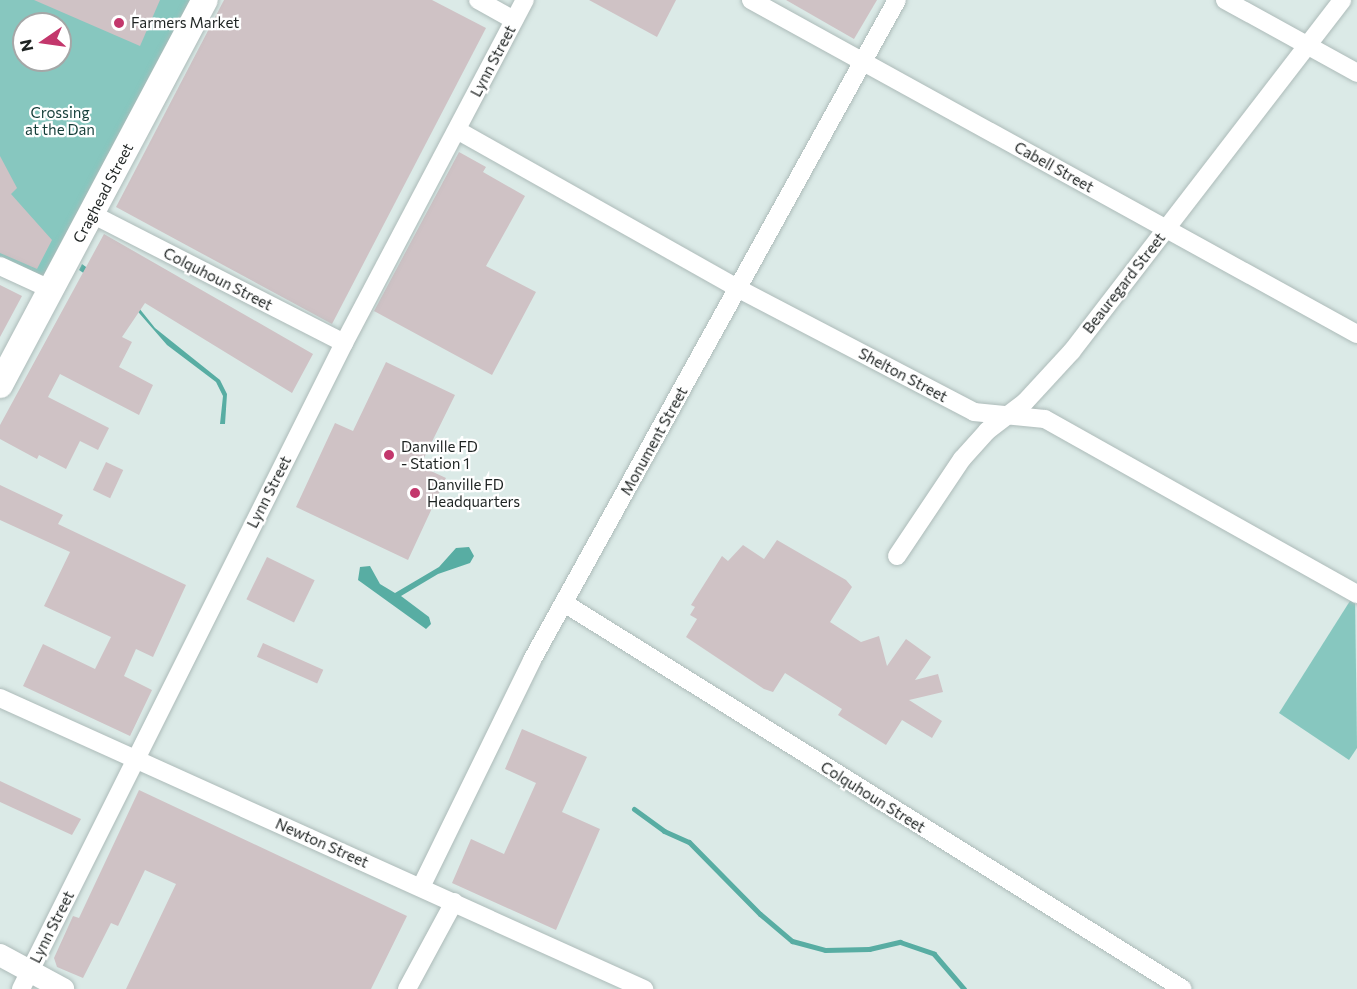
<!DOCTYPE html>
<style>
body{margin:0}
#map{position:relative;width:1357px;height:989px;overflow:hidden;background:#dbeae7;font-family:Commissioner,sans-serif}
div>[style]{position:absolute}
.green>*{inset:0;background:#87c7bf}
.water>*{inset:0;background:#58ada3}
.stream>*{height:5px;margin:-2.5px;padding:0 2.5px;transform-origin:2.5px;border-radius:2.5px;background:#58ada3}
.building>*{inset:0;background:#cfc2c5;transform-origin:0 0}
.roads{filter:drop-shadow(0 0 2px #adbbb9) drop-shadow(0 0 2px #adbbb9)}
.minor>*{height:18px;margin:-9px;padding:0 9px;transform-origin:9px;border-radius:9px;background:#fff}
.tertiary>*{height:22px;margin:-11px;padding:0 11px;transform-origin:11px;border-radius:11px;background:#fff}
.secondary>*{height:26px;margin:-13px;padding:0 13px;transform-origin:13px;border-radius:13px;background:#fff}
.dots>*{width:16px;height:16px;translate:-50% -50%;box-sizing:border-box;border:3px solid #fff;border-radius:50%}
span{translate:-50% -50%;white-space:nowrap;text-align:center;line-height:1.15;-webkit-text-stroke:4.5px #fff;paint-order:stroke}
.poi-label{font-size:15px;color:#1e2322}
.left{translate:0 -50%;text-align:left}
.street-label{font-size:15px;color:#1e2322}
.park-label{font-size:15px;color:#153e39}
.north{position:absolute;left:12px;top:12px;width:60px;height:60px;box-sizing:border-box;background:#fff;border:2px solid #a5a7a7;border-radius:50%;rotate:257deg;font-size:16px;font-weight:700;line-height:24px;text-align:center;color:#1e2322}
.north::after{content:'';display:block;margin:auto;width:21px;height:27px;background:#c3376c;clip-path:polygon(50% 0,100% 100%,50% 72%,0 100%)}
</style>
<div id="map">
<div class="green">
<i style="clip-path:polygon(evenodd,0 0,193px 0,44px 277px,0 257px,0 0,24px 24px,60px 24px,60px 60px,24px 60px,24px 24px)"></i>
<i style="clip-path:polygon(1355px 593px,1357px 748px,1349px 760px,1279px 713px)"></i>
</div>
<div class="water">
<i style="clip-path:polygon(82px 264px,135px 303px,155px 328px,220px 380px,227px 394px,225px 424px,220px 424px,223px 396px,216px 382px,167px 345px,133px 306px,79px 270px)"></i>
<i style="clip-path:polygon(469px 547px,474px 556px,470px 563px,438px 574px,401px 596px,429px 617px,431px 624px,426px 629px,358px 580px,360px 567px,370px 566px,380px 584px,395px 593px,439px 567px,456px 548px)"></i>
</div>
<div class="stream">
<i style="left:634px;top:809px;width:37px;rotate:36deg"></i>
<i style="left:664px;top:831px;width:27px;rotate:24deg"></i>
<i style="left:689px;top:842px;width:101px;rotate:45.4deg"></i>
<i style="left:760px;top:914px;width:42px;rotate:40.2deg"></i>
<i style="left:792px;top:941px;width:34px;rotate:15deg"></i>
<i style="left:825px;top:950px;width:44px;rotate:-1.3deg"></i>
<i style="left:869px;top:949px;width:32px;rotate:-13deg"></i>
<i style="left:900px;top:942px;width:36px;rotate:19deg"></i>
<i style="left:934px;top:954px;width:46px;rotate:49.4deg"></i>
</div>
<div class="building">
<i style="clip-path:polygon(34px 0,160px 0,140px 46px)"></i>
<i style="clip-path:polygon(224px 0,432px 0,486px 28px,332px 324px,116px 207px)"></i>
<i style="clip-path:polygon(589px 0,676px 0,657px 37px)"></i>
<i style="clip-path:polygon(786px 0,877px 0,854px 39px)"></i>
<i style="clip-path:polygon(459px 152px,486px 167px,483px 172px,525px 196px,486px 266px,536px 292px,492px 375px,374px 311px)"></i>
<i style="clip-path:polygon(0 156px,17px 188px,11px 194px,52px 240px,37px 269px,0 253px)"></i>
<i style="clip-path:polygon(104px 234px,313px 354px,292px 393px,145px 303px,122px 337px,132px 342px,119px 367px,153px 385px,139px 415px,60px 374px,48px 397px,109px 428px,98px 450px,80px 441px,66px 469px,39px 455px,37px 459px,0 439px,0 425px)"></i>
<i style="clip-path:polygon(0 285px,22px 296px,0 337px)"></i>
<i style="clip-path:polygon(386px 362px,455px 395px,420px 466px,446px 478px,408px 560px,296px 507px,335px 423px,353px 431px)"></i>
<i style="left:106px;top:462px;width:19px;height:31px;rotate:25deg"></i>
<i style="clip-path:polygon(0 485px,63px 515px,58px 524px,186px 585px,153px 657px,136px 649px,124px 676px,152px 690px,130px 736px,23px 686px,43px 644px,95px 669px,111px 637px,44px 606px,70px 552px,0 520px)"></i>
<i style="clip-path:polygon(777px 540px,846px 580px,852px 587px,830px 622px,861px 642px,879px 636px,887px 666px,906px 639px,931px 657px,915px 680px,938px 674px,943px 692px,909px 700px,942px 721px,932px 738px,902px 720px,886px 745px,838px 715px,842px 709px,785px 673px,773px 692px,764px 689px,686px 637px,697px 619px,690px 615px,695px 607px,691px 605px,722px 556px,728px 561px,743px 545px,764px 559px)"></i>
<i style="left:267px;top:557px;width:53px;height:47px;rotate:26deg"></i>
<i style="left:263px;top:643px;width:66px;height:15px;rotate:24deg"></i>
<i style="clip-path:polygon(522px 729px,587px 757px,562px 812px,600px 829px,556px 930px,452px 883px,471px 839px,504px 854px,536px 783px,505px 769px)"></i>
<i style="clip-path:polygon(0 781px,81px 819px,72px 835px,0 802px)"></i>
<i style="clip-path:polygon(139px 790px,407px 916px,371px 989px,126px 989px,176px 884px,145px 870px,118px 926px,111px 923px,83px 978px,57px 967px,54px 958px,73px 916px,79px 918px)"></i>
</div>
<div class="roads">
<div class="minor">
<i style="left:478px;top:0;width:41px;rotate:29.1deg"></i>
<i style="left:751px;top:0;width:692px;rotate:28.86deg"></i>
<i style="left:1225px;top:0;width:151px;rotate:28.9deg"></i>
<i style="left:457px;top:130px;width:324px;rotate:29.4deg"></i>
<i style="left:739px;top:289px;width:265px;rotate:27.6deg"></i>
<i style="left:974px;top:412px;width:71px;rotate:5.6deg"></i>
<i style="left:1045px;top:419px;width:358px;rotate:29.3deg"></i>
<i style="left:92px;top:214px;width:283px;rotate:27.1deg"></i>
<i style="left:0;top:266px;width:57px;rotate:24.8deg"></i>
<i style="left:897px;top:556px;width:117px;rotate:-56.2deg"></i>
<i style="left:962px;top:459px;width:38px;rotate:-48deg"></i>
<i style="left:987px;top:431px;width:48px;rotate:-37.3deg"></i>
<i style="left:1025px;top:402px;width:69px;rotate:-47.3deg"></i>
<i style="left:1072px;top:351px;width:443px;rotate:-52.4deg"></i>
<i style="left:564px;top:603px;width:729px;rotate:31.95deg"></i>
<i style="left:0;top:698px;width:707px;rotate:24.32deg"></i>
<i style="left:421px;top:887px;width:253px;rotate:-63.9deg"></i>
<i style="left:532px;top:660px;width:754px;rotate:-61.06deg"></i>
<i style="left:21px;top:989px;width:722px;rotate:-63.43deg"></i>
<i style="left:344px;top:343px;width:388px;rotate:-62.2deg"></i>
<i style="left:407px;top:989px;width:99px;rotate:-61.6deg"></i>
</div>
<div class="tertiary">
<i style="left:0;top:955px;width:72px;rotate:28.4deg"></i>
</div>
<div class="secondary">
<i style="left:0;top:385px;width:436px;rotate:-62deg"></i>
</div>
</div>
<div class="dots">
<i style="left:119px;top:23px;background:#c3376c"></i>
<i style="left:389px;top:455px;background:#c3376c"></i>
<i style="left:415px;top:493px;background:#c3376c"></i>
</div>
<div class="poi-label">
<span class="left" style="left:131px;top:23px">Farmers Market</span>
<span class="left" style="left:401px;top:455px">Danville FD<br>- Station 1</span>
<span class="left" style="left:427px;top:493px">Danville FD<br>Headquarters</span>
</div>
<div class="street-label">
<span style="left:493px;top:61px;rotate:-62deg">Lynn Street</span>
<span style="left:1054px;top:167px;rotate:29deg">Cabell Street</span>
<span style="left:103px;top:193px;rotate:-62deg">Craghead Street</span>
<span style="left:218px;top:279px;rotate:27deg">Colquhoun Street</span>
<span style="left:1124px;top:283px;rotate:-52deg">Beauregard Street</span>
<span style="left:903px;top:375px;rotate:28deg">Shelton Street</span>
<span style="left:654px;top:441px;rotate:-61deg">Monument Street</span>
<span style="left:269px;top:492px;rotate:-63deg">Lynn Street</span>
<span style="left:873px;top:797px;rotate:32deg">Colquhoun Street</span>
<span style="left:322px;top:843px;rotate:24deg">Newton Street</span>
<span style="left:52px;top:927px;rotate:-63deg">Lynn Street</span>
</div>
<div class="park-label">
<span style="left:60px;top:121px">Crossing<br>at the Dan</span>
</div>
<div class="north">N</div>
</div>
